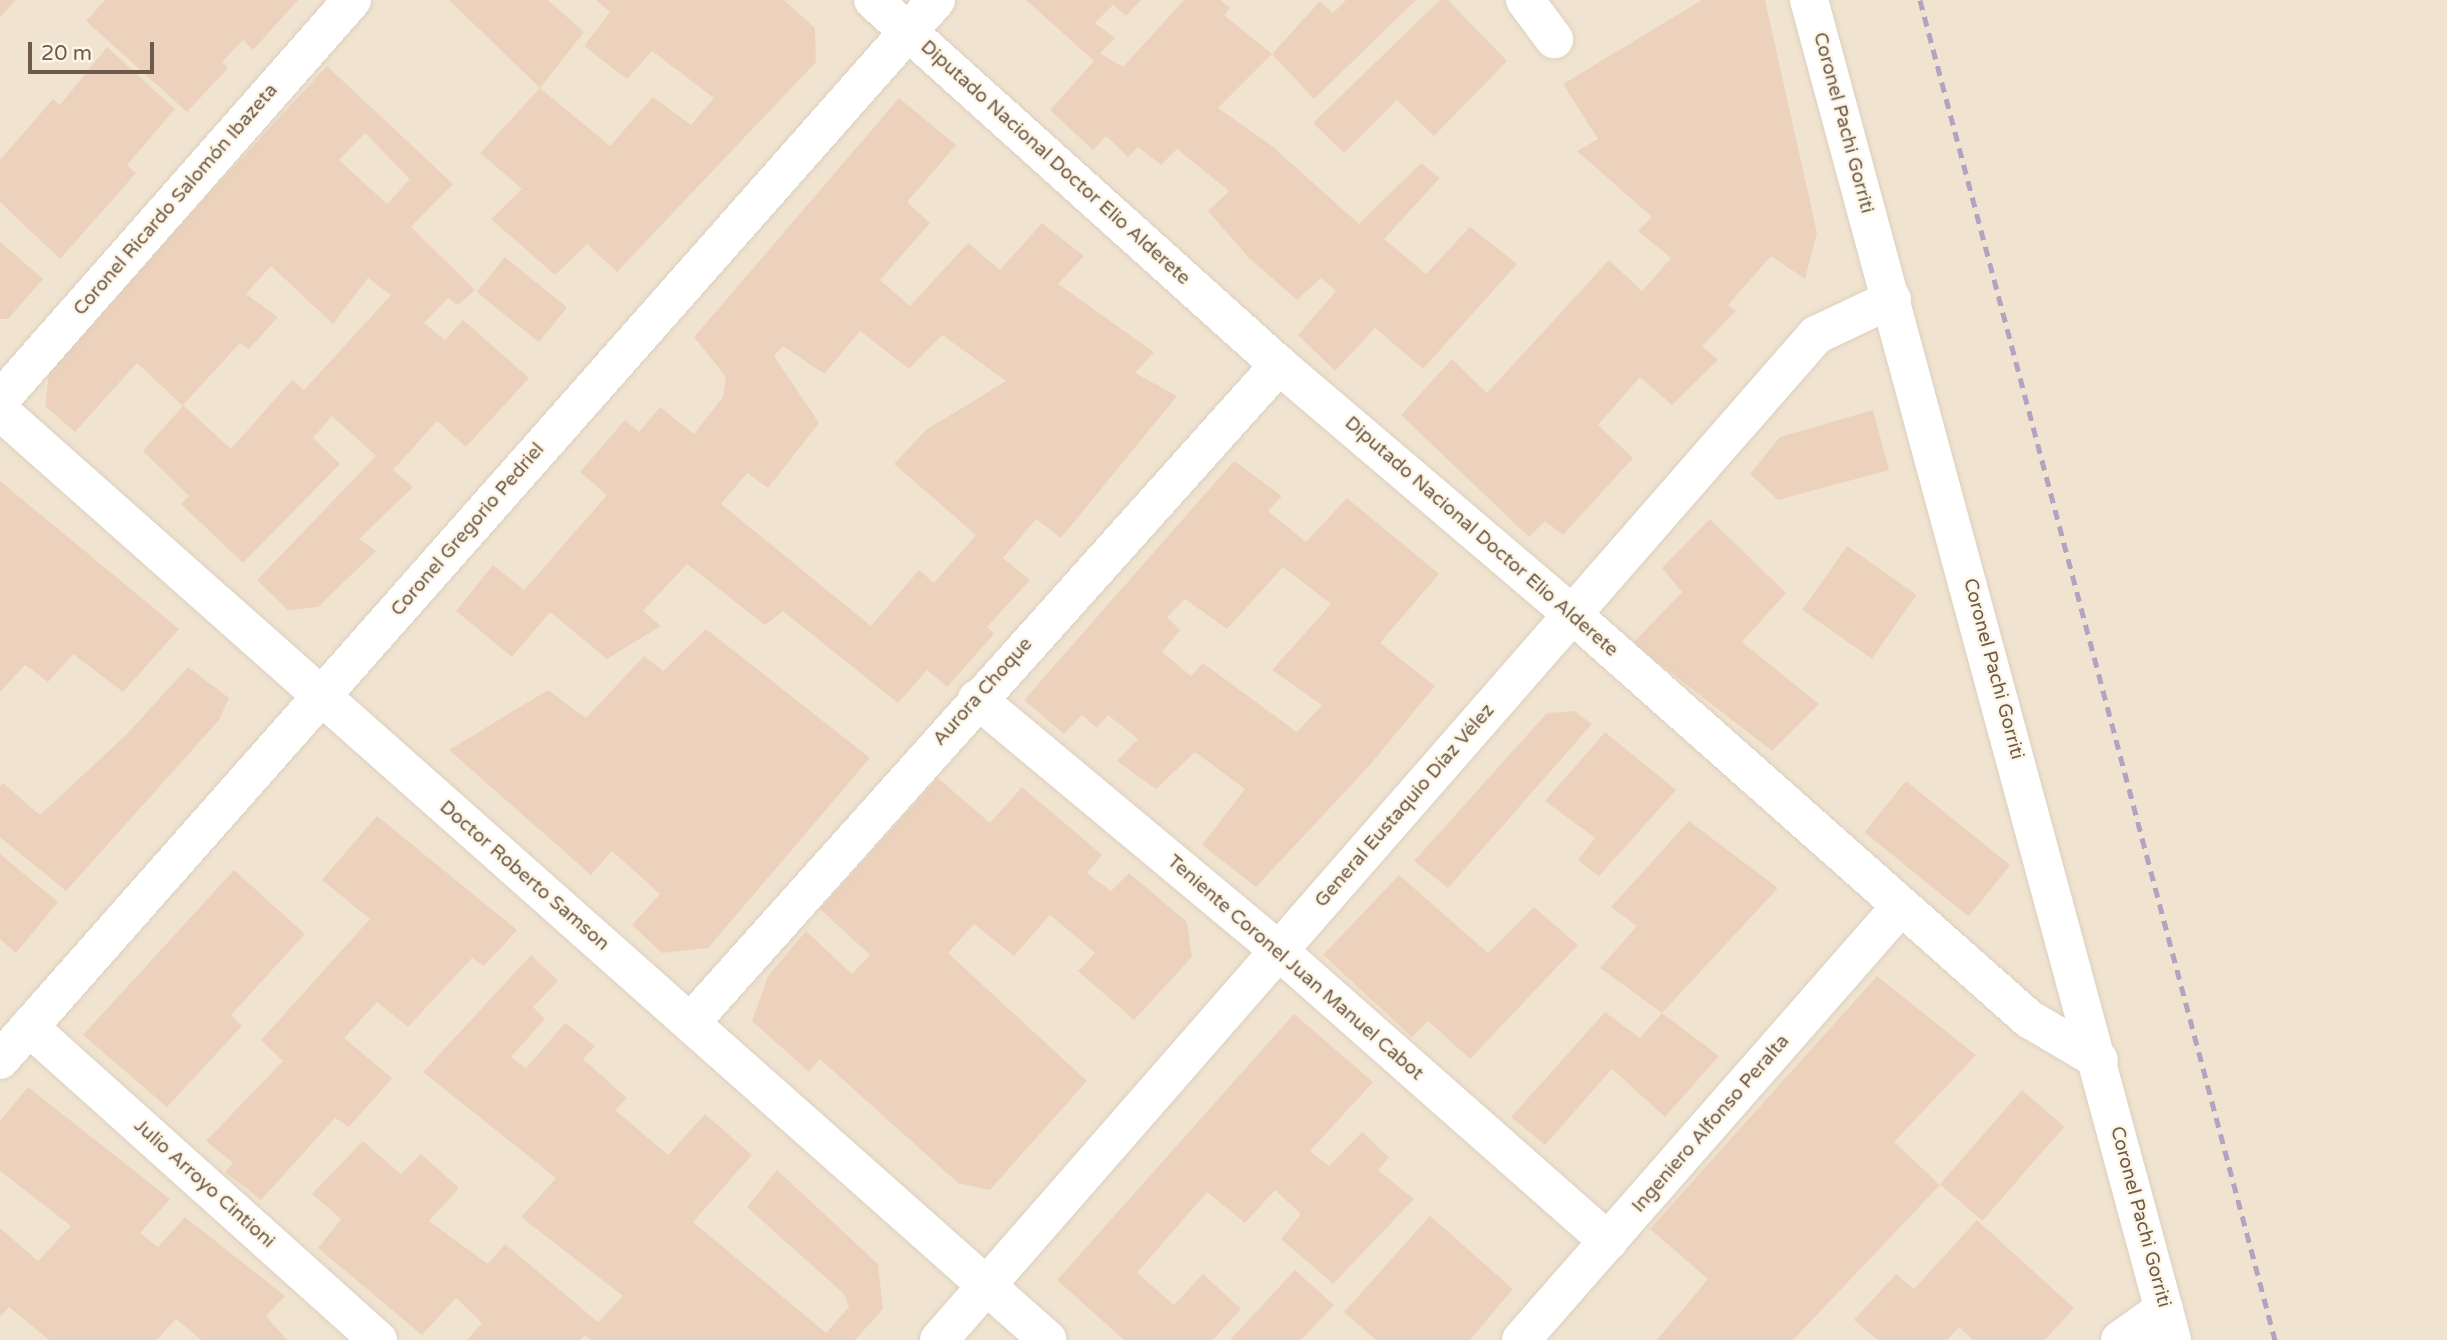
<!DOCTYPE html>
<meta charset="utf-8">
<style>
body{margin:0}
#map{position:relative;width:2447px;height:1340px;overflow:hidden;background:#f9f2e1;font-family:"Varela Round",sans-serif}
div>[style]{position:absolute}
.residential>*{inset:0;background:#f0e4d1;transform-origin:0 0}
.building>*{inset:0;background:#ecd2bc;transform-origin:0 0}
.roads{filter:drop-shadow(0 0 2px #ddcfbe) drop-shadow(0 0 2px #ddcfbe)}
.street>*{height:38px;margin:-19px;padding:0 19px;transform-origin:19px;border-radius:19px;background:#fff}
.secondary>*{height:38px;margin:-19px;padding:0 19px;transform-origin:19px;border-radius:19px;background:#fff}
.rail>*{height:5px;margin-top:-2.5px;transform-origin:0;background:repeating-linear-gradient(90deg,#b5a2c1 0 10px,transparent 0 17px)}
span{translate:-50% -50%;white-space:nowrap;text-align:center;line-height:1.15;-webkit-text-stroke:5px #fdf6e7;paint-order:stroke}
.street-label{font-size:19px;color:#6e5a4b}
.scale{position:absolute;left:28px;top:42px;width:126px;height:32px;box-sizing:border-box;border:4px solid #6e5a4b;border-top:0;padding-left:9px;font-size:21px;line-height:24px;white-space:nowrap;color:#6e5a4b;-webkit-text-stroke:5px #fdf6e7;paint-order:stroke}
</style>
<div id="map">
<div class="residential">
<i style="left:0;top:0;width:2447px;height:1340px"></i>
</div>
<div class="building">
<i style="clip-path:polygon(0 0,16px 0,0 17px)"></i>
<i style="clip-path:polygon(105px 0,298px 0,253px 50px,243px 40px,222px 62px,228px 68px,187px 112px,86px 21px)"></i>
<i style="clip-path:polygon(449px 0,548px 0,584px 32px,540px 88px,610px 146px,653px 97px,691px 125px,714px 98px,652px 51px,627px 79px,584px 46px,610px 12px,596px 0,784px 0,815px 28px,816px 62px,617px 272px,587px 244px,555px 275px,491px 219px,522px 189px,480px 153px,540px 88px)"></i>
<i style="clip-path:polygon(1026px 0,1141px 0,1126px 16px,1113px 5px,1095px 23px,1115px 38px,1100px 53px,1123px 67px,1184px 0,1220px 0,1230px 8px,1224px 15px,1272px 54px,1218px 108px,1272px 146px,1359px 224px,1421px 163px,1440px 178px,1384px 239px,1426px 274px,1470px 227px,1517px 264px,1423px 369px,1375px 328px,1335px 371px,1298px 335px,1336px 291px,1321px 278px,1297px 300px,1248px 257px,1208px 211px,1229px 191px,1177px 149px,1161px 165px,1138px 147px,1128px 157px,1106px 136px,1093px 150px,1050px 110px,1094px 61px)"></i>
<i style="clip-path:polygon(1346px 0,1416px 0,1314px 99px,1272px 54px,1320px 1px,1333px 13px)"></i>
<i style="clip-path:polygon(1440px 0,1448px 0,1507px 61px,1434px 136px,1397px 100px,1344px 153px,1313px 123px)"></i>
<i style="clip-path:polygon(1702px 0,1765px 0,1817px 233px,1805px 279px,1771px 256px,1728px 305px,1736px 311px,1702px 346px,1718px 360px,1672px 405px,1640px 377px,1598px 425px,1633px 458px,1563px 535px,1545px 521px,1529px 537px,1401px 415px,1452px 359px,1487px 393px,1609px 260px,1642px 291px,1671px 258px,1638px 231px,1652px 217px,1577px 151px,1598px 139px,1563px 84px)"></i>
<i style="clip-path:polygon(107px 47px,175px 109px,127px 165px,136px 173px,60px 259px,0 202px,0 160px,53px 99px,60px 105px)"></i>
<i style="clip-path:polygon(evenodd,327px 66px,453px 184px,411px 227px,475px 290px,458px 305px,448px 298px,424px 323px,445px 340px,463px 320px,529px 378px,466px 447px,437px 421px,393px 470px,413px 487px,359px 539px,376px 551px,318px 607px,288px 610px,257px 580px,376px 456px,332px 416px,313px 438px,340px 464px,243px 563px,181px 504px,189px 496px,143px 451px,183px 406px,137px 363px,75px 432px,45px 406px,50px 366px,327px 66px,365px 133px,410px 179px,387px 204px,339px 160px,365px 133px,327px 66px,271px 266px,333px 324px,368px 278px,391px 295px,304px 390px,292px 380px,231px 449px,183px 405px,240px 343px,249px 349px,278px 317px,246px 294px,271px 266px)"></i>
<i style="clip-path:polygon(evenodd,899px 98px,956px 145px,907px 202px,930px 223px,880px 280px,910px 306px,968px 243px,1000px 270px,1042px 223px,1084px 256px,1058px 284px,1154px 352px,1135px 373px,1177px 396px,1061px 538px,1036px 519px,1003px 558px,1030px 580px,987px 627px,994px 634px,947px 687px,927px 670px,898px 703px,783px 611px,765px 625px,687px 564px,643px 611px,661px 626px,607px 659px,550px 612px,512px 657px,456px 611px,493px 565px,524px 590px,607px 495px,580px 472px,625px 420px,639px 432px,660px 407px,694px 434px,723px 397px,726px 377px,694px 337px,899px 98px,860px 331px,909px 369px,942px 335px,1006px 381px,926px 430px,894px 464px,976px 535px,934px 583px,919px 570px,871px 626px,721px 504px,747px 473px,768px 488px,819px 423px,774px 356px,783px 346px,824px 374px,860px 331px)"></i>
<i style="clip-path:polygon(0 242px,43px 279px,8px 319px,0 319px)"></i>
<i style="left:505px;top:257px;width:80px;height:45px;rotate:39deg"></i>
<i style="clip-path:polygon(1873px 410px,1889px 470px,1778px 500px,1750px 474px,1780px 437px)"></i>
<i style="clip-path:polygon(evenodd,1234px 461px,1282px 496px,1268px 511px,1306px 542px,1347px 498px,1439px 574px,1380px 643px,1435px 686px,1369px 766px,1256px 887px,1202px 845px,1245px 789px,1195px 752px,1156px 789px,1117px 761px,1138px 739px,1108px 715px,1097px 728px,1082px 715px,1064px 734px,1024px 700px,1234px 461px,1283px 567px,1331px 604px,1272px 670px,1322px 705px,1297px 732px,1203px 663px,1191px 676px,1162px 652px,1180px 630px,1167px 617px,1185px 599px,1227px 629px,1283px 567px)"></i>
<i style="clip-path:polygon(0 481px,179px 629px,123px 692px,73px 654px,48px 682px,25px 665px,0 692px)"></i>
<i style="clip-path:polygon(1710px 519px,1786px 593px,1742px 642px,1819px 704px,1772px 751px,1633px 643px,1682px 592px,1662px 568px)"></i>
<i style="left:1847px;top:546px;width:85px;height:78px;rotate:35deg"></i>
<i style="clip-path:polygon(706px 629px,870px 758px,708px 948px,662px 953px,632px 925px,660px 894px,612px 851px,591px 875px,449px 750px,548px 690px,586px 718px,644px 656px,663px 671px)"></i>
<i style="clip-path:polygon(188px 667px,229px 698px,219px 720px,66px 891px,0 837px,0 787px,3px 783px,40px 815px,128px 733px)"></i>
<i style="clip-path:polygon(1574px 711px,1592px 724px,1448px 888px,1414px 861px,1547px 713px)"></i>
<i style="clip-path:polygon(1605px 732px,1676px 790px,1599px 876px,1578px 860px,1595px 838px,1545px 801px)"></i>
<i style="clip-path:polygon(938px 778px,990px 823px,1022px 787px,1102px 855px,1087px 873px,1111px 891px,1129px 873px,1187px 922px,1192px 957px,1134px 1020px,1078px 971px,1095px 953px,1050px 915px,1014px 956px,974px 924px,948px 953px,1087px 1081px,990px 1190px,958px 1183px,820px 1059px,809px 1072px,752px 1021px,768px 976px,806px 931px,852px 974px,870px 955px,820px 909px)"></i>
<i style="left:1906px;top:781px;width:134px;height:66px;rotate:39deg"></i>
<i style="clip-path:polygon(377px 816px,517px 930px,484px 966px,472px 958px,408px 1027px,377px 1002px,344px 1038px,392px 1078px,349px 1127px,335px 1118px,261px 1200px,225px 1172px,233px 1163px,206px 1141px,283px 1061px,261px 1040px,370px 919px,322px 880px)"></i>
<i style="clip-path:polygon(1689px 821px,1778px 888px,1662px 1013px,1719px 1056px,1665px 1117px,1612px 1069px,1545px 1145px,1511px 1117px,1605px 1012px,1640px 1038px,1662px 1013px,1600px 968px,1637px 926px,1611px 907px)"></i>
<i style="clip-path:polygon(0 854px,58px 902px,16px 953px,0 939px)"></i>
<i style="clip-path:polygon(234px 870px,305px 934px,231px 1015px,242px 1026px,167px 1107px,83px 1035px)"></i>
<i style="clip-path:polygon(1399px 875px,1488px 953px,1534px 907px,1578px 945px,1470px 1059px,1428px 1021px,1412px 1037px,1323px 955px)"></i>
<i style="clip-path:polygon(531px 955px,558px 981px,533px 1007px,545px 1019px,511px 1057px,526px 1068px,565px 1023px,595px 1046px,583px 1059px,627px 1098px,615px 1110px,668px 1155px,705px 1114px,752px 1155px,693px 1222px,826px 1333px,849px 1307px,844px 1294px,747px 1207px,777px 1170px,878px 1264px,883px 1309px,855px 1340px,591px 1340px,585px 1335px,580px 1340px,467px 1340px,482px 1323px,456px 1298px,422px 1335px,318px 1248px,341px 1219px,312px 1194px,363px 1141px,401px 1174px,421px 1154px,459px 1188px,429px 1221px,488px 1264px,505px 1244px,598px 1322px,623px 1296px,521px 1217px,556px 1178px,423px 1072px)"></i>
<i style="clip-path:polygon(1877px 976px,1976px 1055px,1894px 1142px,1940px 1185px,1793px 1340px,1657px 1340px,1708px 1279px,1650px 1229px)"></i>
<i style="clip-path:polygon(1294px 1014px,1373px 1082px,1310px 1151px,1329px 1166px,1362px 1132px,1389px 1157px,1378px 1170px,1414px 1199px,1333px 1284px,1281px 1239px,1301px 1214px,1275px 1190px,1245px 1223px,1207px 1192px,1137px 1273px,1174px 1305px,1203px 1274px,1241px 1309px,1213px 1340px,1124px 1340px,1057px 1280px)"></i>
<i style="clip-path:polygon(28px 1087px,170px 1199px,140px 1233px,158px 1247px,185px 1217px,285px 1296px,266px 1316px,287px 1340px,201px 1340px,176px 1319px,157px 1340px,49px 1340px,9px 1307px,0 1317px,0 1228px,38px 1261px,71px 1226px,0 1171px,0 1121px)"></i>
<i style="left:2022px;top:1090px;width:56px;height:125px;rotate:41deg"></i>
<i style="clip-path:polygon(1430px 1216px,1513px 1289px,1470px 1340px,1376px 1340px,1344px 1312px)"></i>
<i style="clip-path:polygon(1977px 1220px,2074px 1308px,2045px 1340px,1973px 1340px,1959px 1327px,1947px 1340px,1878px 1340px,1854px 1320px,1896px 1274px,1914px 1289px)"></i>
<i style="clip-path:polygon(1295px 1270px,1334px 1305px,1301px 1340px,1230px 1340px)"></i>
</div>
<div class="roads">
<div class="street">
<i style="left:873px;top:0;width:546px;rotate:41.96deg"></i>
<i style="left:1279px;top:365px;width:385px;rotate:40.4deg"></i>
<i style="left:1572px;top:614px;width:611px;rotate:41.55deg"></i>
<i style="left:2029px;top:1019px;width:81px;rotate:30.4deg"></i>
<i style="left:1525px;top:0;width:49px;rotate:53.4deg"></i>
<i style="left:1809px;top:0;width:1388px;rotate:74.84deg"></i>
<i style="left:0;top:400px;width:533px;rotate:-48.65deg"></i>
<i style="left:977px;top:699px;width:393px;rotate:39.8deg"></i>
<i style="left:1279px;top:951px;width:439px;rotate:41.4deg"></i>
<i style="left:691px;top:1022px;width:882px;rotate:-48.17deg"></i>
<i style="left:29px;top:1027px;width:469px;rotate:41.9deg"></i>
<i style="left:0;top:1060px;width:1414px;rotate:-48.55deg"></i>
<i style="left:939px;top:1340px;width:1334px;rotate:-48.89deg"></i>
<i style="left:1816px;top:335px;width:84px;rotate:-25.3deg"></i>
<i style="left:1521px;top:1340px;width:575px;rotate:-48.8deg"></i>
<i style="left:2120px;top:1340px;width:54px;rotate:-35.2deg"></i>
</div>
<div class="secondary">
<i style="left:0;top:411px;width:1400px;rotate:41.56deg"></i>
</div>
</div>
<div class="rail">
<i style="left:1920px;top:0;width:1386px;rotate:75.16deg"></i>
</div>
<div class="street-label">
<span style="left:1843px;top:123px;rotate:75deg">Coronel Pachi Gorriti</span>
<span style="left:1055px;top:163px;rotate:42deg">Diputado Nacional Doctor Elio Alderete</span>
<span style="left:176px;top:200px;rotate:-49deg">Coronel Ricardo Salomón Ibazeta</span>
<span style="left:468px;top:530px;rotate:-49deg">Coronel Gregorio Pedriel</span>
<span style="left:1481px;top:537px;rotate:41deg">Diputado Nacional Doctor Elio Alderete</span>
<span style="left:1993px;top:669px;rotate:75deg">Coronel Pachi Gorriti</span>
<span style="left:983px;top:692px;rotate:-48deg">Aurora Choque</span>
<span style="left:1405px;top:806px;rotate:-49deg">General Eustaquio Díaz Vélez</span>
<span style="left:524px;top:876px;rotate:41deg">Doctor Roberto Samson</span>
<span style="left:1295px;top:968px;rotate:41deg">Teniente Coronel Juan Manuel Cabot</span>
<span style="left:1711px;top:1124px;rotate:-49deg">Ingeniero Alfonso Peralta</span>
<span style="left:204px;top:1184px;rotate:42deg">Julio Arroyo Cintioni</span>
<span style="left:2140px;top:1217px;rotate:75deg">Coronel Pachi Gorriti</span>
</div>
<div class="scale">20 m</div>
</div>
